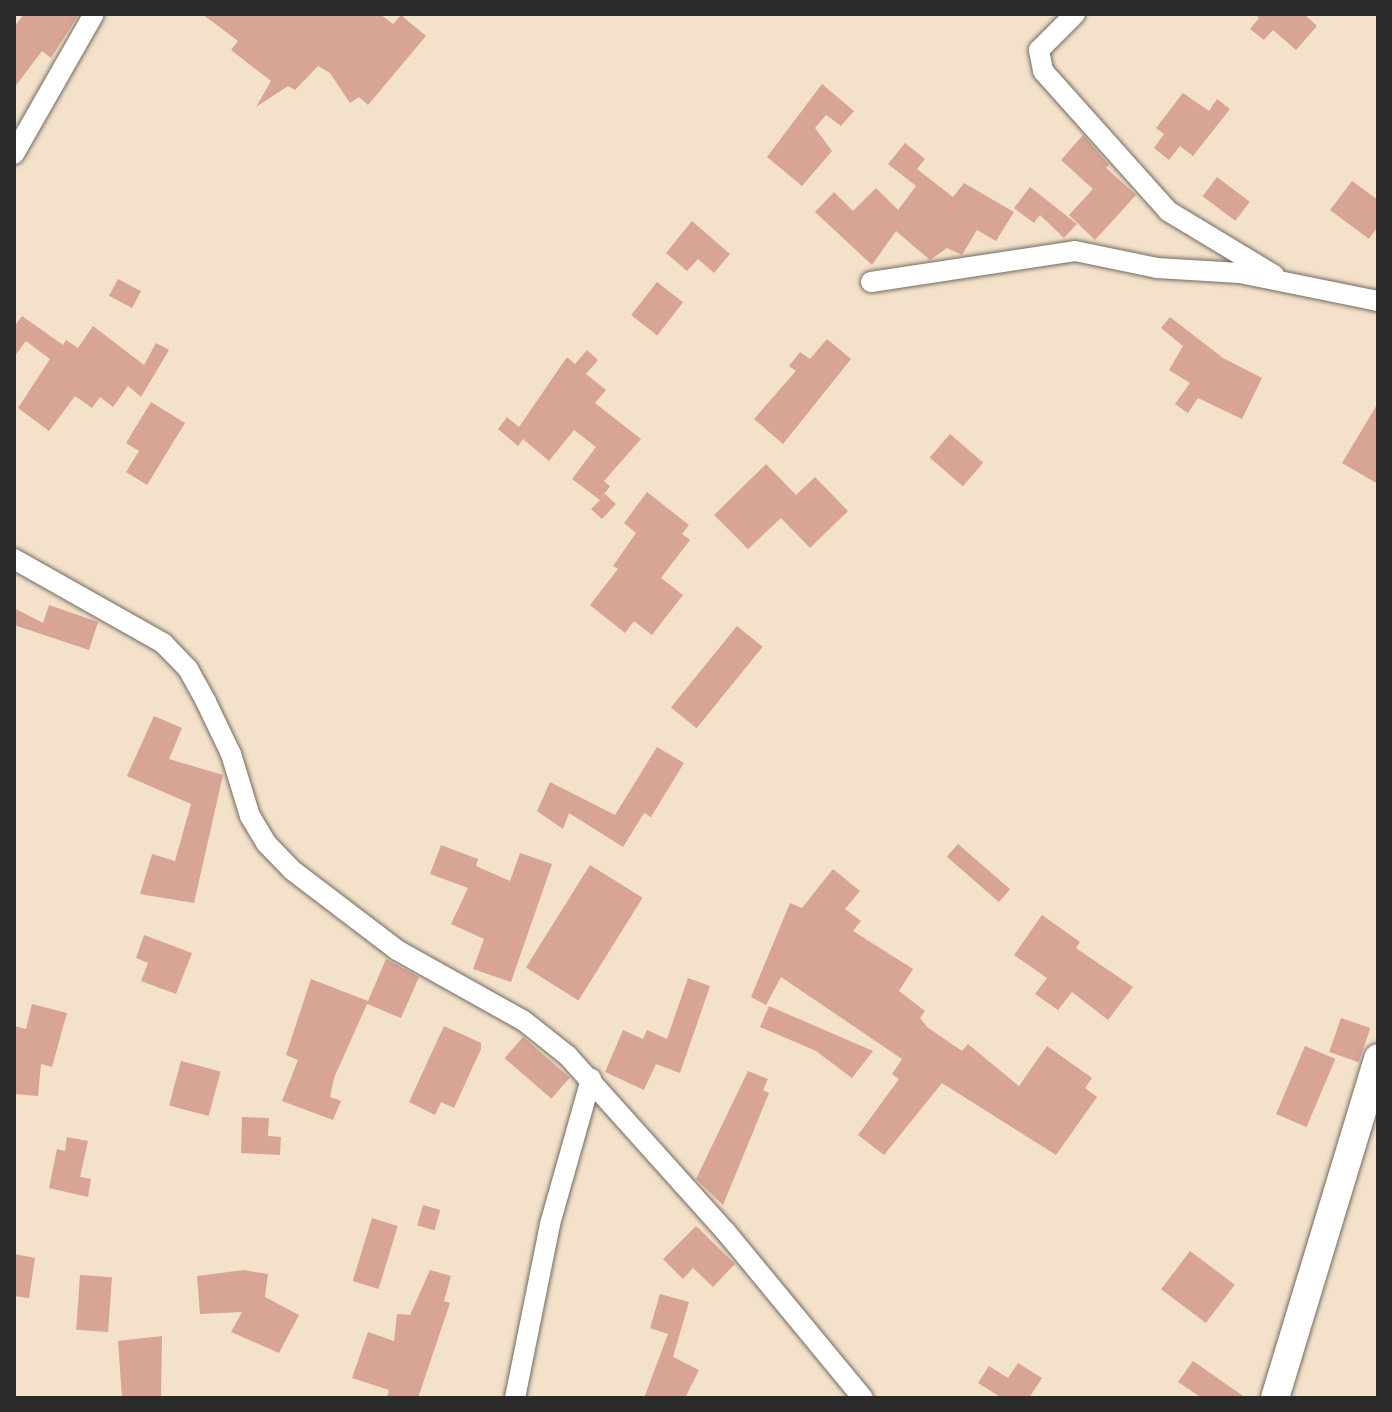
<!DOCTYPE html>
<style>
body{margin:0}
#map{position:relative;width:1392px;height:1412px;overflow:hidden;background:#f4e1c9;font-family:Pangolin,sans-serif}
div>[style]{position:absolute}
.building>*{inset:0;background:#d8a496;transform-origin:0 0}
.roads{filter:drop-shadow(0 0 2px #716b62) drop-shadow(0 0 2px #716b62)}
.street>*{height:20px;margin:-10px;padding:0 10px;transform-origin:10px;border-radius:10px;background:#fff}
.secondary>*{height:28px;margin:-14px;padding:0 14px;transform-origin:14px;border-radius:14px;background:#fff}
span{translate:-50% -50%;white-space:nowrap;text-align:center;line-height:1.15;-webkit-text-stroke:7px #f6f6f2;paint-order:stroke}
.frame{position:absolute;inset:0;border:16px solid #2b2b2b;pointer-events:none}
</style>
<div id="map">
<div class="building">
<i style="clip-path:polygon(24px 14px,79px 14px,51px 58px,42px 51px,14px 88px,14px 27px)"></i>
<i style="clip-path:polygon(202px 14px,380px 14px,393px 24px,401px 15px,426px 36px,368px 105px,359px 97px,350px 103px,330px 73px,318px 66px,295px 90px,288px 86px,256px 107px,271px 81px,231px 50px,238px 41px)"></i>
<i style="clip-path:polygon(1255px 14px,1304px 14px,1317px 26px,1296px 50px,1273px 30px,1264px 40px,1250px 29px,1259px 18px)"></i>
<i style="clip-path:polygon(822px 84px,854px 111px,841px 126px,826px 115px,815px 128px,832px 151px,802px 186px,767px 157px)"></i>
<i style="clip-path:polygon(1183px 93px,1209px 111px,1217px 99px,1230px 109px,1193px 156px,1180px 146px,1169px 160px,1154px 148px,1164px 134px,1156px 128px)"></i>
<i style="clip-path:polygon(1083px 135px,1109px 165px,1106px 168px,1136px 195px,1095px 240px,1069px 215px,1093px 189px,1061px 160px)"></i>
<i style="clip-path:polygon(905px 143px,925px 159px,917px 169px,953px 197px,964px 183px,1014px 212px,996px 241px,977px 230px,962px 255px,947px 248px,930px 260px,896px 231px,872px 265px,815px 212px,834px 192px,853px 211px,876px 188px,898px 210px,916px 186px,888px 164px)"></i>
<i style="left:1217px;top:177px;width:41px;height:24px;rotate:37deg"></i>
<i style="clip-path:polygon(1352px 181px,1378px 200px,1378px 226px,1369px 239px,1330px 210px)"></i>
<i style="clip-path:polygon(1030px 187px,1077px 224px,1064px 238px,1040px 215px,1034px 223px,1014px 208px)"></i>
<i style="clip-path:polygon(692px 221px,730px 254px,714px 273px,698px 259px,687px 271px,666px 253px)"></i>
<i style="left:118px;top:279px;width:26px;height:19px;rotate:28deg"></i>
<i style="left:657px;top:282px;width:33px;height:42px;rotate:38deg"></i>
<i style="clip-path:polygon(22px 316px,63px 345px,66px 340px,78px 348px,93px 326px,144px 365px,156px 343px,169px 350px,141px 397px,128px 386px,113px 407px,100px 397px,92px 408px,75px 396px,49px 431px,18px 408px,50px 359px,26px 341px,14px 357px,14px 327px)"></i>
<i style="clip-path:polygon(1170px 317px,1223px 358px,1262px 378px,1242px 419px,1198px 398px,1188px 413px,1175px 404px,1190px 383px,1169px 370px,1183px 346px,1161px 328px)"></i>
<i style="clip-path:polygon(827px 339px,851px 359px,783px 444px,754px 419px,796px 371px,789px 366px,800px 352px,810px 359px)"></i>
<i style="clip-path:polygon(587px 350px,598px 360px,586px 374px,606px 390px,595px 403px,641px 439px,604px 481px,610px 486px,600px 500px,605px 494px,616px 504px,602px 519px,591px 509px,600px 500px,572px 479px,596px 447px,574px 430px,549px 461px,523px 439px,518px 446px,498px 429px,507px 417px,519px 427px,567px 357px,575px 364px)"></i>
<i style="clip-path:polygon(151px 402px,185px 423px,147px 485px,126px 472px,139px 451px,126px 443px)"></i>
<i style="clip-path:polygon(1378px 403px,1378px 484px,1342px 463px)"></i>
<i style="left:950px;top:434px;width:44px;height:31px;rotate:41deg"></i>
<i style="clip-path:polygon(766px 464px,796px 495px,815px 477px,848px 511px,810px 548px,781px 518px,748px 549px,714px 515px)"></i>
<i style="clip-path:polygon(647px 492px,689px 525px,682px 534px,690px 540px,661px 578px,683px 595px,652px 635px,634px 621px,625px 633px,590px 605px,618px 569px,613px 566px,636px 533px,624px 523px)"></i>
<i style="clip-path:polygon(49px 605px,98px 622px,89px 650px,14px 625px,14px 608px,43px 623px)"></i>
<i style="left:737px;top:626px;width:33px;height:105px;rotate:39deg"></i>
<i style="clip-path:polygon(154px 716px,182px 728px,169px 759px,223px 775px,194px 903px,140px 894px,152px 854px,175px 861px,191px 804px,127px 776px)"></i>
<i style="clip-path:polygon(657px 747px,684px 763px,651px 817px,644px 813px,623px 847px,569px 813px,563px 829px,537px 811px,550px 782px,615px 815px)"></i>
<i style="left:958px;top:844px;width:69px;height:17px;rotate:41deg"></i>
<i style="clip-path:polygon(441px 845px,478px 859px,476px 866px,510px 881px,520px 853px,552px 864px,511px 982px,473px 969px,484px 939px,451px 924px,468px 888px,430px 874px)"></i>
<i style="left:590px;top:865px;width:62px;height:121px;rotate:32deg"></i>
<i style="clip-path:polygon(833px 869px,860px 891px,845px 909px,861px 921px,853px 931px,913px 969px,899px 991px,925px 1011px,920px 1018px,927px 1027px,962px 1051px,968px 1044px,1019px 1086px,1047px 1046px,1092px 1078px,1085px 1088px,1097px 1097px,1056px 1155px,942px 1083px,884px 1155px,858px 1135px,899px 1079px,892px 1074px,902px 1059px,781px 977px,766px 1005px,751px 997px,790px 903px,802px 908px)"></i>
<i style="clip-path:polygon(1042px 915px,1080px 942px,1076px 948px,1133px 987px,1108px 1020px,1072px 992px,1058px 1010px,1035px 994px,1047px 978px,1014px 955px)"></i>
<i style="clip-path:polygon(144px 935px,192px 953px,176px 994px,141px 981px,148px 963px,136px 958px)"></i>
<i style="clip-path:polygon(386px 959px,419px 977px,401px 1018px,367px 1004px,334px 1078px,330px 1097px,341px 1101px,333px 1120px,282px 1101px,298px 1060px,286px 1055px,311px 979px,368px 1001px)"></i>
<i style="clip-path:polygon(688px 978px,710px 986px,680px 1073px,656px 1064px,644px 1090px,605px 1072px,623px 1030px,643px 1039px,647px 1030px,667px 1039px)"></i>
<i style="clip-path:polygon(32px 1004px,67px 1013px,52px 1067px,41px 1064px,38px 1096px,14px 1094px,14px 1026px,26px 1029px)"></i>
<i style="clip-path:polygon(769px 1006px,873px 1051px,852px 1078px,816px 1051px,760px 1027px)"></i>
<i style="left:1341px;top:1018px;width:31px;height:36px;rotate:19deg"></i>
<i style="clip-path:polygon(444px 1026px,481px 1043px,481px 1049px,454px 1108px,441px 1102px,435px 1115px,409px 1102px)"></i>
<i style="left:523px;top:1037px;width:62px;height:28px;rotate:41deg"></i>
<i style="left:1305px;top:1046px;width:33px;height:74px;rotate:23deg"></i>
<i style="left:181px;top:1061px;width:41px;height:46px;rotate:15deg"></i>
<i style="clip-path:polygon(748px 1071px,768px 1079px,763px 1090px,769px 1093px,723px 1205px,696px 1179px)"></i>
<i style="clip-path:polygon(242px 1117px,269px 1118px,268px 1136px,281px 1137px,280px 1155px,241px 1153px)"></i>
<i style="clip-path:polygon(67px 1137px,88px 1141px,80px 1177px,91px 1179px,88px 1197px,49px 1188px,57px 1149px,65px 1151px)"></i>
<i style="left:423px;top:1205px;width:18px;height:21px;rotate:16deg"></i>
<i style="left:372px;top:1218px;width:27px;height:66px;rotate:17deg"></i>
<i style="clip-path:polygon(696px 1226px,735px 1264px,713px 1287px,693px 1268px,683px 1279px,663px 1259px)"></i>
<i style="left:1190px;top:1251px;width:56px;height:48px;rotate:37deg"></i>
<i style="clip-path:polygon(14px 1254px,35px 1258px,29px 1298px,14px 1296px)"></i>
<i style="clip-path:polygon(244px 1270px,268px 1274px,265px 1297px,299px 1315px,279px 1353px,231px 1332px,242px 1312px,200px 1314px,197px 1276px)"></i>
<i style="clip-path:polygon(430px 1270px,451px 1276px,444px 1301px,450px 1303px,418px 1398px,387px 1398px,389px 1390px,352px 1378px,368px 1332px,394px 1341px,397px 1314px,410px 1315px)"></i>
<i style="left:80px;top:1275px;width:32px;height:55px;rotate:4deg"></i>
<i style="clip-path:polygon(660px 1294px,689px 1302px,673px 1357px,699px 1370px,685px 1398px,644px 1398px,668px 1334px,650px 1328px)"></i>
<i style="clip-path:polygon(162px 1336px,161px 1398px,122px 1398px,118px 1341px)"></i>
<i style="clip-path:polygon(1193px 1361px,1246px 1398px,1202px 1398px,1178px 1382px)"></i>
<i style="clip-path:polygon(1018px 1363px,1042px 1378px,1029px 1398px,1002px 1398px,978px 1383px,989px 1366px,1008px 1378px)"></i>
</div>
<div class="roads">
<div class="street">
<i style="left:1075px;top:14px;width:51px;rotate:135deg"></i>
<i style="left:1039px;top:50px;width:21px;rotate:79deg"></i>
<i style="left:1043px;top:71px;width:188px;rotate:48.2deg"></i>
<i style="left:1168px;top:211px;width:124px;rotate:31.1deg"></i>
<i style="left:14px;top:154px;width:161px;rotate:-60.3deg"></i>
<i style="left:871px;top:282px;width:206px;rotate:-8.6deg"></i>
<i style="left:1075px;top:251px;width:84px;rotate:11.7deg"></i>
<i style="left:1157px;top:268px;width:83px;rotate:3.4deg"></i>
<i style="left:1240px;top:273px;width:141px;rotate:11.5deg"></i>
<i style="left:14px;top:559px;width:171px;rotate:29.4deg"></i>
<i style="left:163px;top:643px;width:36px;rotate:46deg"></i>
<i style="left:188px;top:669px;width:38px;rotate:61deg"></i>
<i style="left:206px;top:702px;width:58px;rotate:64.3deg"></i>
<i style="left:231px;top:754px;width:65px;rotate:73deg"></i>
<i style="left:250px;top:816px;width:31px;rotate:59deg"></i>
<i style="left:266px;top:843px;width:37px;rotate:46deg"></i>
<i style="left:292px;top:870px;width:132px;rotate:37.3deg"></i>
<i style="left:397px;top:950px;width:145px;rotate:29.2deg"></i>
<i style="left:524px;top:1021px;width:56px;rotate:38.5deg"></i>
<i style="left:568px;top:1056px;width:237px;rotate:48.1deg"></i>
<i style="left:726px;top:1232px;width:215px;rotate:50.5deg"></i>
<i style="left:515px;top:1398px;width:177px;rotate:-78.6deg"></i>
<i style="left:550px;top:1224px;width:151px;rotate:-74.2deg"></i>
</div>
<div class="secondary">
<i style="left:1275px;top:1398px;width:355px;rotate:-73.1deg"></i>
</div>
</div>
<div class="frame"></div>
</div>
